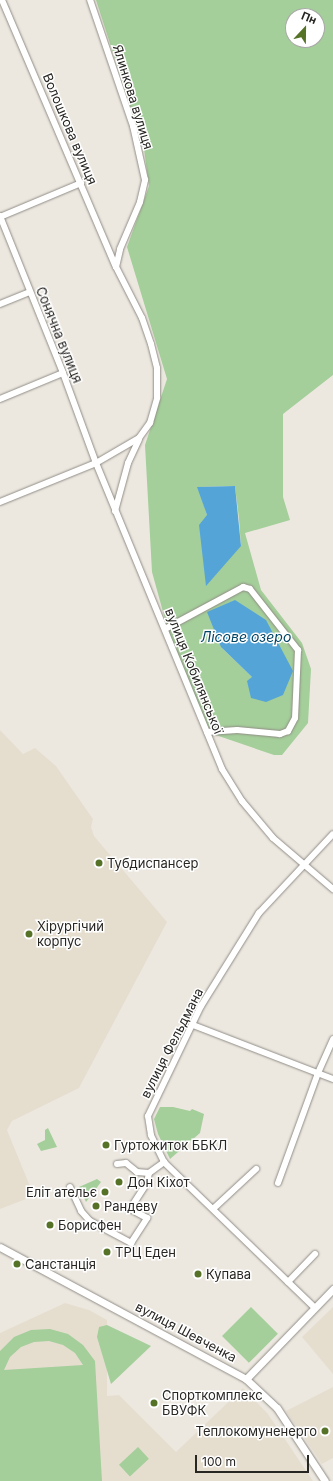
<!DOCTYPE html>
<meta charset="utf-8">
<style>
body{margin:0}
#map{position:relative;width:333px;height:1481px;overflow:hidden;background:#ece8e0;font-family:Inter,sans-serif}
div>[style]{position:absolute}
.built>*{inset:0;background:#e5decf}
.green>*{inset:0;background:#a4ce9a;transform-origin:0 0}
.water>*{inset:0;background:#54a4d8}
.roads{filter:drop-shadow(0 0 1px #918d86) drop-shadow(0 0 1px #918d86)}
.minor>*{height:6px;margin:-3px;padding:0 3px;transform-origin:3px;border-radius:3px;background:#fff}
.tertiary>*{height:7px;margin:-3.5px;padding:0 3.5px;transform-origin:3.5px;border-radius:3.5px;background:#fff}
.dots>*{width:11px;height:11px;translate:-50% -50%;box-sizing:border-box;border:2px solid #fff;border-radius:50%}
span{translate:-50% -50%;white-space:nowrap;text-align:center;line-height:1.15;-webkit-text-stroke:3px #fff;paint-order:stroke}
.street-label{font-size:13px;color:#282623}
.poi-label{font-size:13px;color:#282623}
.left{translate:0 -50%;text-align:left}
.right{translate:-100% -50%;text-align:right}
.water-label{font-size:14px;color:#046;font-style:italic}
.north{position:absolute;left:285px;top:8px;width:40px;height:40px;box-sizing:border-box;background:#fff;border:1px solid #a9a8a7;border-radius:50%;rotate:22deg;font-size:11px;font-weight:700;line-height:16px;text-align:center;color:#282623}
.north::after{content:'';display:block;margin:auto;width:14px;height:18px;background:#557227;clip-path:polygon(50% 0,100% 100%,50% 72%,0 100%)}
.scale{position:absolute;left:195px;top:1455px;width:114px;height:18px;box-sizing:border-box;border:2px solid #282623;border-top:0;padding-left:5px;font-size:12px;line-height:14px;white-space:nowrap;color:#282623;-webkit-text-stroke:3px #fff;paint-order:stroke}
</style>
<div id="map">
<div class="built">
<i style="clip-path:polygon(0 730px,23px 754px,35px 748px,56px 766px,93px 819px,91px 827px,94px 836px,167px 922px,79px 1088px,12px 1121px,7px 1130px,34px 1196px,0 1209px)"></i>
<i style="clip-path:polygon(65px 1303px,89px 1310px,107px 1320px,107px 1396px,119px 1395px,176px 1452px,243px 1388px,268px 1414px,313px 1481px,0 1481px,0 1333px)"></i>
<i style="clip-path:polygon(333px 1307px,333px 1374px,302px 1337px)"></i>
<i style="clip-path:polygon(333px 1387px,333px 1458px,322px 1464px,286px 1411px)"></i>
</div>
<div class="green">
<i style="clip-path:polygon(evenodd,96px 0,333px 0,333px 375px,283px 414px,283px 497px,290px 520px,245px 533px,261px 590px,302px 643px,311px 669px,308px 723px,282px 755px,274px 755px,207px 732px,178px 666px,152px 572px,145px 445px,167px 379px,127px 247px,149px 186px,144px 149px,96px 0,293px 16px,317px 16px,317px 40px,293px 40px,293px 16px,96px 0,235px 486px,239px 519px,241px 546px,207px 515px,198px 487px,235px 486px,96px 0,221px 647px,283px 695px,252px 677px,221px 647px)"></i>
<i style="clip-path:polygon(160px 1107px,173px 1107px,190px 1111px,192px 1109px,204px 1114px,200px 1133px,170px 1159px,158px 1134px,154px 1119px)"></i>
<i style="clip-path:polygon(48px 1128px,57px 1147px,41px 1151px,37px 1144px,45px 1140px,45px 1130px)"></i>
<i style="clip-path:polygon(97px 1179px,101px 1182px,86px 1202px,79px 1187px)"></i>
<i style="left:251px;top:1307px;width:38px;height:41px;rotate:45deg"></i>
<i style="clip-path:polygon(107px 1325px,151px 1346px,111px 1384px,97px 1337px,99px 1327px)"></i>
<i style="clip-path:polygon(evenodd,50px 1329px,68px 1334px,83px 1345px,95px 1361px,102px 1481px,0 1481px,0 1351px,14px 1337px,31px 1330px,50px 1329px,49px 1341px,63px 1345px,75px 1353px,83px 1365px,4px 1370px,10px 1357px,21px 1347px,34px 1342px,49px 1341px)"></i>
<i style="left:138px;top:1447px;width:16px;height:26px;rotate:47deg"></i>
</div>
<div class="water">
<i style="clip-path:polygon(235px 486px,241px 546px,206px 586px,199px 525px,207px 515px,197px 487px)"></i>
<i style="clip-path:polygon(235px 600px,266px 620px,293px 671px,283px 695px,266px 702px,251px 698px,247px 681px,252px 677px,221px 647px,207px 612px)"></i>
</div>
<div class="roads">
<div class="minor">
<i style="left:2px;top:0;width:290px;rotate:66.9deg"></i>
<i style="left:0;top:216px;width:169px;rotate:68.1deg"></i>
<i style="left:63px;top:373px;width:96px;rotate:69.9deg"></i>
<i style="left:96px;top:463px;width:331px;rotate:67.6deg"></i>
<i style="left:222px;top:769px;width:38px;rotate:58deg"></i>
<i style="left:242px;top:801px;width:48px;rotate:50deg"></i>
<i style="left:273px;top:838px;width:79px;rotate:40.4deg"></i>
<i style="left:0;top:217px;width:88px;rotate:-22.8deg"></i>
<i style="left:0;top:304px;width:32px;rotate:-22deg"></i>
<i style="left:0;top:399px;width:68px;rotate:-22.4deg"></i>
<i style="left:0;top:502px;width:104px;rotate:-22.1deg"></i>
<i style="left:96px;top:463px;width:50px;rotate:-30.2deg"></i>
<i style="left:139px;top:438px;width:19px;rotate:-54deg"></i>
<i style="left:150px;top:423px;width:26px;rotate:-74deg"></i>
<i style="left:157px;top:398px;width:30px;rotate:-90deg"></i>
<i style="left:157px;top:368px;width:25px;rotate:-104deg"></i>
<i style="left:151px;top:344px;width:28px;rotate:-109deg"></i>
<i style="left:142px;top:318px;width:57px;rotate:-117deg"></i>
<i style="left:116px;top:267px;width:18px;rotate:-77deg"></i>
<i style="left:120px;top:249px;width:51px;rotate:-66.9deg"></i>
<i style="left:140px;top:202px;width:23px;rotate:-77deg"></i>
<i style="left:145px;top:180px;width:55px;rotate:-102.5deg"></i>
<i style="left:133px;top:126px;width:133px;rotate:-108.8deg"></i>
<i style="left:115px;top:511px;width:50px;rotate:-74.8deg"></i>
<i style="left:128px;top:463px;width:26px;rotate:-65deg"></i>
<i style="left:165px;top:629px;width:89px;rotate:-28.3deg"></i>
<i style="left:243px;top:587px;width:7px;rotate:16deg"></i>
<i style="left:250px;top:589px;width:78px;rotate:51.8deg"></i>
<i style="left:298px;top:650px;width:68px;rotate:92.5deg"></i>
<i style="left:295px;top:718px;width:15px;rotate:118deg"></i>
<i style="left:288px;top:731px;width:9px;rotate:159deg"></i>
<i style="left:280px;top:734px;width:43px;rotate:-174.7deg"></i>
<i style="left:237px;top:730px;width:30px;rotate:176deg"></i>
<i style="left:193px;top:1025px;width:150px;rotate:21.1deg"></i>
<i style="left:117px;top:1164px;width:9px;rotate:-6deg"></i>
<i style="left:126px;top:1163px;width:14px;rotate:39deg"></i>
<i style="left:137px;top:1172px;width:12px;rotate:5deg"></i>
<i style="left:149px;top:1173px;width:19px;rotate:-36deg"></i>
<i style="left:278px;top:1183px;width:117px;rotate:-70deg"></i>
<i style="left:318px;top:1073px;width:37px;rotate:-66deg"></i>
<i style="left:70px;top:1187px;width:26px;rotate:65deg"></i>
<i style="left:81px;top:1211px;width:13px;rotate:48deg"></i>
<i style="left:90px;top:1221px;width:47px;rotate:28.2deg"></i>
<i style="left:131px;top:1243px;width:30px;rotate:-57deg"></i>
<i style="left:147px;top:1218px;width:19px;rotate:-152deg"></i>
<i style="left:130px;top:1209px;width:31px;rotate:-57deg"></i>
<i style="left:147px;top:1183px;width:10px;rotate:-79deg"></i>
<i style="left:213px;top:1209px;width:59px;rotate:-42.9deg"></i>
<i style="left:288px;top:1282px;width:39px;rotate:-46deg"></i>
<i style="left:315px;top:1308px;width:210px;rotate:-136deg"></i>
<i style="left:164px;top:1162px;width:30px;rotate:-116deg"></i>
<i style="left:151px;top:1135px;width:19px;rotate:-99deg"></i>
<i style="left:148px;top:1116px;width:122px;rotate:-64.3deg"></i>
<i style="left:201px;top:1006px;width:110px;rotate:-58.1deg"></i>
<i style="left:259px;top:913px;width:108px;rotate:-46.9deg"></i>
</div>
<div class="tertiary">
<i style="left:0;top:1247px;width:279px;rotate:28.2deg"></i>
<i style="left:246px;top:1379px;width:42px;rotate:43.1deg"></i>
<i style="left:277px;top:1408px;width:87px;rotate:56.7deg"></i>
<i style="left:246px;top:1379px;width:125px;rotate:-46deg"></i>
</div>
</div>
<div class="dots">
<i style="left:99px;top:863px;background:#557227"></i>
<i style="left:29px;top:934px;background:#557227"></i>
<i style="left:106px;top:1145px;background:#557227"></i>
<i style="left:119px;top:1182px;background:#557227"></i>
<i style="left:105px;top:1192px;background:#557227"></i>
<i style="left:96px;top:1206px;background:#557227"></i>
<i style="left:50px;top:1225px;background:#557227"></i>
<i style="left:107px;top:1252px;background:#557227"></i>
<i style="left:17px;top:1264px;background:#557227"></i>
<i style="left:198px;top:1274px;background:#557227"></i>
<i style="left:154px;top:1403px;background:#557227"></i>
<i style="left:325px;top:1431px;background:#557227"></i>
</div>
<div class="street-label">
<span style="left:133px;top:97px;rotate:73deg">Ялинкова вулиця</span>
<span style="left:70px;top:129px;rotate:67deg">Волошкова вулиця</span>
<span style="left:59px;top:335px;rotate:68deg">Сонячна вулиця</span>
<span style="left:194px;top:671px;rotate:68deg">вулиця Кобилянської</span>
<span style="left:172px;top:1043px;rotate:-63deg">вулиця Фельдмана</span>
<span style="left:186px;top:1332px;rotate:28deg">вулиця Шевченка</span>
</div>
<div class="poi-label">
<span class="left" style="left:107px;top:863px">Тубдиспансер</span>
<span class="left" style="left:37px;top:934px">Хірургічий<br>корпус</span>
<span class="left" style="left:114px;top:1145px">Гуртожиток ББКЛ</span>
<span class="left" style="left:127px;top:1182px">Дон Кіхот</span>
<span class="right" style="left:97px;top:1192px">Еліт ательє</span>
<span class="left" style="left:104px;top:1206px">Рандеву</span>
<span class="left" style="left:58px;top:1225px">Борисфен</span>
<span class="left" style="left:115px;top:1252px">ТРЦ Еден</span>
<span class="left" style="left:25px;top:1264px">Санстанція</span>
<span class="left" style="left:206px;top:1274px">Купава</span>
<span class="left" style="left:162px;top:1403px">Спорткомплекс<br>БВУФК</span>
<span class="right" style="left:317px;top:1431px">Теплокомуненерго</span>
</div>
<div class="water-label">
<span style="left:246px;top:637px">Лісове озеро</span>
</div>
<div class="north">Пн</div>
<div class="scale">100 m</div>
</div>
